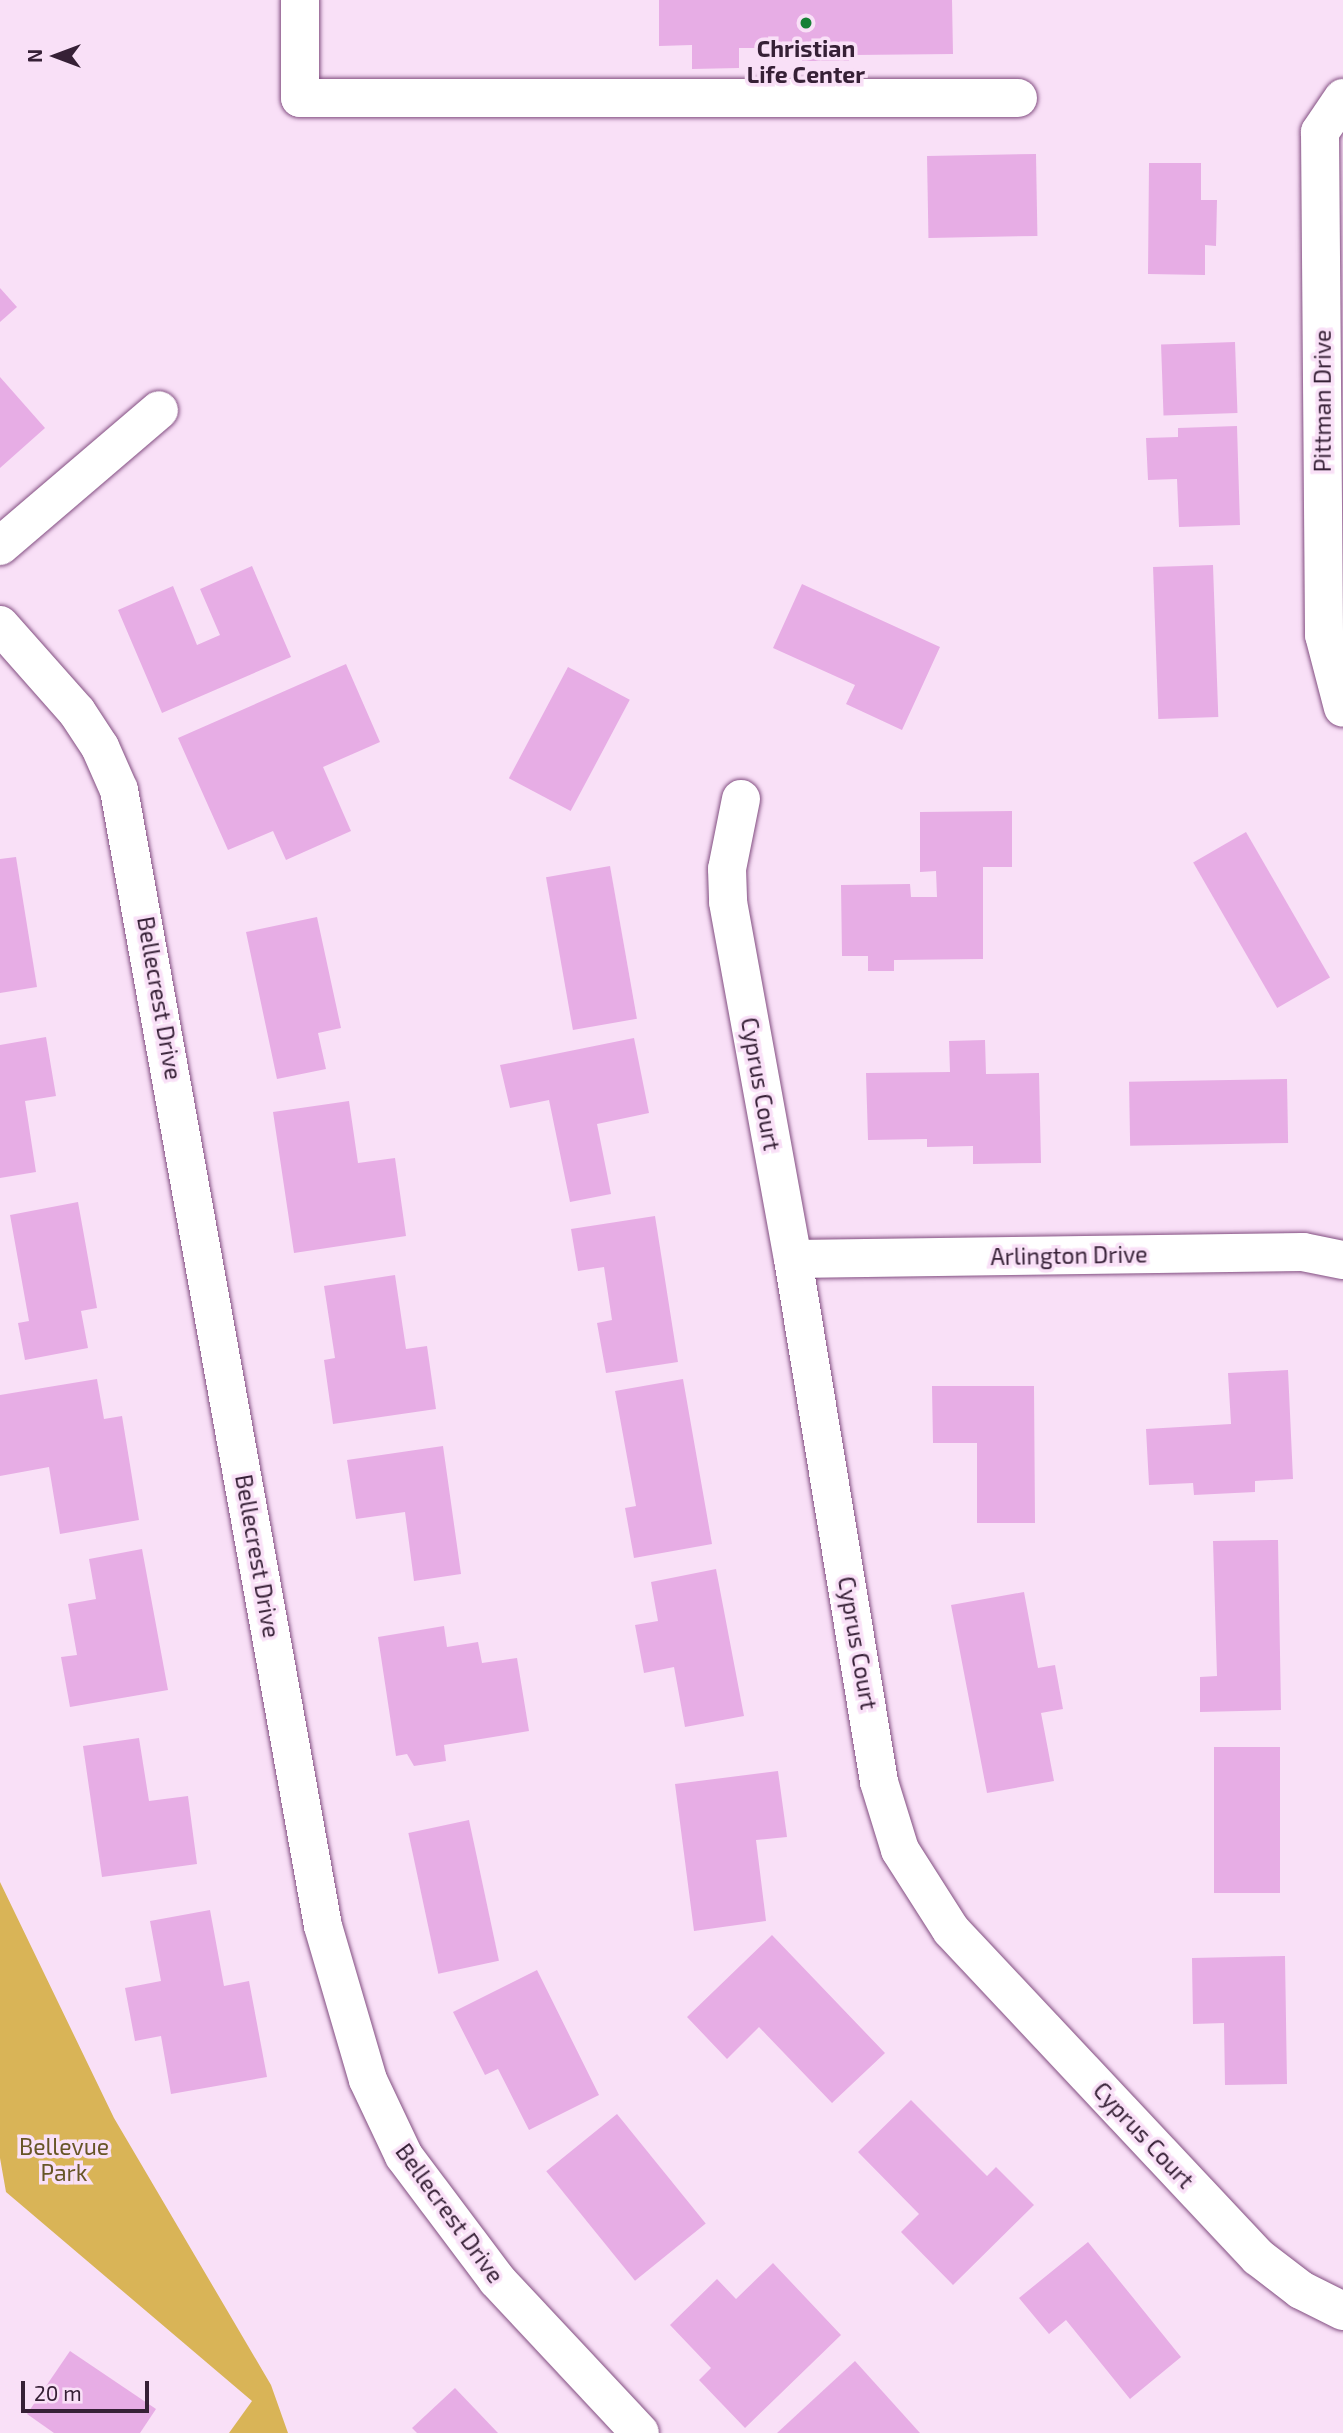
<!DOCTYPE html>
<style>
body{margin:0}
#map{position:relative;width:1343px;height:2433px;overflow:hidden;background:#f9e0f7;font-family:"Exo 2",sans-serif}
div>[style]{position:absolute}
.green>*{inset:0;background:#d9b457}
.building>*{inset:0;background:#e7ade5;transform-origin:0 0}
.roads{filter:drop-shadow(0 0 2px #824e81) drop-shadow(0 0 2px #824e81)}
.minor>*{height:38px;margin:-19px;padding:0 19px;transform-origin:19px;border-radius:19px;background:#fff}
.dots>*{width:19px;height:19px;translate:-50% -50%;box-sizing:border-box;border:4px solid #f9e0f7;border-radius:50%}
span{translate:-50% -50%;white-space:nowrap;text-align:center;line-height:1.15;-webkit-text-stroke:7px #f9e0f7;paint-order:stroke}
.poi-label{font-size:23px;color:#362036;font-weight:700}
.street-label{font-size:23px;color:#362036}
.park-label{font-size:23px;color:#675527}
.north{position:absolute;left:21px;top:21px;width:70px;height:70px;-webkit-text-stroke:5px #f9e0f7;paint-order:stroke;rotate:270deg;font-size:19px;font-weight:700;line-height:28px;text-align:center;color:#362036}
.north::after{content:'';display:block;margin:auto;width:24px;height:32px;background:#362036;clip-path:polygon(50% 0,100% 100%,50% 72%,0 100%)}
.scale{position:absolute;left:21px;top:2381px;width:128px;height:32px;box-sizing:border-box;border:4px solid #362036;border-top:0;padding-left:9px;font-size:21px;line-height:24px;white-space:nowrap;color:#362036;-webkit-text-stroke:5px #f9e0f7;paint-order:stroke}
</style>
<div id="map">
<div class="green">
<i style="clip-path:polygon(0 1882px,114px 2118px,271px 2385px,288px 2433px,229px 2433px,252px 2401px,6px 2192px,0 2158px)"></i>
</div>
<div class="building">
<i style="clip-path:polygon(659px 0,952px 0,953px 54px,854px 55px,854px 47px,849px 47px,849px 61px,802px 61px,802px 48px,739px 48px,739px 68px,692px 69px,692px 45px,659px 46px)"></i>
<i style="left:1036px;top:154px;width:82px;height:109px;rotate:89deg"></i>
<i style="clip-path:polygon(1149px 163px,1201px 163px,1201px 200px,1217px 200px,1216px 246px,1205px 245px,1205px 275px,1148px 274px)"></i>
<i style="clip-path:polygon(0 288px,17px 307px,0 322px)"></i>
<i style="left:1235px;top:342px;width:71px;height:74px;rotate:88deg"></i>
<i style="clip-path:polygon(0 377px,45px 428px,0 468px)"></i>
<i style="clip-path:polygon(1237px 426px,1240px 525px,1179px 527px,1177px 479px,1148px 480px,1146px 438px,1178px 437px,1178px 428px)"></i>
<i style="left:1213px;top:565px;width:152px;height:60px;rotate:88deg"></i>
<i style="clip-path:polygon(252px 566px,291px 657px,162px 713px,118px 610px,173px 586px,197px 645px,220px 635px,200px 589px)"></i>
<i style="clip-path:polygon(802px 584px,940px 647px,902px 730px,846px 704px,855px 685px,773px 648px)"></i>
<i style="clip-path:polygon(346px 664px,380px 742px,323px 767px,351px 831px,286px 860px,273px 831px,228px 850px,178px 738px)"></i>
<i style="left:568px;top:667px;width:70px;height:126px;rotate:28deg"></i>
<i style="clip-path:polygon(1012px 811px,1012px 867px,983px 867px,983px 959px,894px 960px,894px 971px,868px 971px,868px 956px,842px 956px,841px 885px,910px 884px,911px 897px,937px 897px,936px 871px,920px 872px,920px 812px)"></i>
<i style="left:1246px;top:832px;width:168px;height:61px;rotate:60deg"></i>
<i style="clip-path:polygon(16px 857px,37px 987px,0 993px,0 859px)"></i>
<i style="left:610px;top:866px;width:155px;height:65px;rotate:80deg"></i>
<i style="clip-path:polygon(317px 917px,341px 1028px,318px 1033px,326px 1069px,277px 1079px,246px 932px)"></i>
<i style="clip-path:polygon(46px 1037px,56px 1096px,25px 1101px,36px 1172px,0 1178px,0 1045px)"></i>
<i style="clip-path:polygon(634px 1038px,649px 1113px,597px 1124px,611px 1194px,570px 1202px,549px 1100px,510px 1108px,500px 1065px)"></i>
<i style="clip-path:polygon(985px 1040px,986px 1074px,1039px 1073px,1041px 1163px,973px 1164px,973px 1146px,927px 1147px,927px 1139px,868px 1140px,866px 1073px,950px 1072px,949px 1041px)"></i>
<i style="left:1287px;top:1079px;width:64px;height:158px;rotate:89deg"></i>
<i style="clip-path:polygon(349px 1101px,358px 1163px,395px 1158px,406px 1236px,294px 1253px,273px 1112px)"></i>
<i style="clip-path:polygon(78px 1202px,97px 1308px,81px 1311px,88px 1348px,25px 1360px,18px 1323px,29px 1321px,10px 1215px)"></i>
<i style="clip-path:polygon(655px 1216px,678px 1362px,606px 1373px,597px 1323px,612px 1320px,604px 1267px,578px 1271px,571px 1229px)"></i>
<i style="clip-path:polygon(395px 1275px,406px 1349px,427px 1346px,436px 1409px,333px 1424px,324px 1360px,335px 1358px,324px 1286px)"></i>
<i style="clip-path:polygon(1288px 1370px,1293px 1479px,1255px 1481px,1255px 1492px,1194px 1495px,1193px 1483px,1149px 1485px,1146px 1429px,1231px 1424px,1228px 1373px)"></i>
<i style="clip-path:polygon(97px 1379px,104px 1419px,122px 1416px,139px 1520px,60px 1534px,49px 1467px,0 1476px,0 1395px)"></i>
<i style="clip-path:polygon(683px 1379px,712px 1544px,634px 1558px,625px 1508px,636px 1506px,615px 1391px)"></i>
<i style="clip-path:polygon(932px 1386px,1034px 1386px,1035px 1523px,977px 1523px,977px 1443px,933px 1443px)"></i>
<i style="clip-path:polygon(443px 1446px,461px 1574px,414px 1581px,405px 1512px,356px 1519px,347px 1460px)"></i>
<i style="clip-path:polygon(1278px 1540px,1281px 1710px,1200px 1712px,1200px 1677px,1217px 1676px,1213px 1541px)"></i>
<i style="clip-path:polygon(142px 1549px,168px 1690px,70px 1707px,61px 1657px,77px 1655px,68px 1604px,96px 1599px,89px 1559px)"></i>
<i style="clip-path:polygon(716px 1569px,744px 1716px,685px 1727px,674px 1667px,644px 1673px,635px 1625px,658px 1621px,651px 1582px)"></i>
<i style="clip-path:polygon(1024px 1592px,1038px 1668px,1055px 1665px,1063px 1709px,1041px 1713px,1054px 1781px,987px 1793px,951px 1605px)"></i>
<i style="clip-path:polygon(444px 1626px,447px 1647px,478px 1642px,482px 1663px,517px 1658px,529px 1731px,444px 1745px,446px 1761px,414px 1766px,407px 1754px,396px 1756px,378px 1637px)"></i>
<i style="clip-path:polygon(139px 1738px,149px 1801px,188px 1796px,197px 1864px,102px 1877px,83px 1746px)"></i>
<i style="left:1214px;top:1747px;width:66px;height:146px"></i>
<i style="clip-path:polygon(778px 1771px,787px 1837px,756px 1840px,766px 1921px,694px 1931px,675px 1784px)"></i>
<i style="left:469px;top:1820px;width:144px;height:62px;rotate:78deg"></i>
<i style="clip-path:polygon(210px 1910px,224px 1986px,249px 1981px,267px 2077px,171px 2094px,161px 2036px,135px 2041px,125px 1988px,161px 1981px,150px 1921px)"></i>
<i style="clip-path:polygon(772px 1935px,885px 2053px,832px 2103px,759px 2027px,727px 2059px,687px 2017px)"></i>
<i style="clip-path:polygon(1285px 1956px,1287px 2084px,1225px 2085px,1224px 2023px,1193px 2024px,1192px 1958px)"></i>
<i style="clip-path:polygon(537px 1970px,599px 2095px,529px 2130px,498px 2069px,485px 2075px,453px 2012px)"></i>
<i style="clip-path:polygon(911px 2100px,987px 2176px,996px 2167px,1034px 2205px,953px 2285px,901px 2232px,919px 2214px,858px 2152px)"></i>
<i style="left:617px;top:2114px;width:141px;height:91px;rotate:51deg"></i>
<i style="clip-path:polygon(1088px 2242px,1181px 2357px,1130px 2399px,1066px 2320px,1049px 2334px,1019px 2298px)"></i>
<i style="clip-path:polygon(773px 2263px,841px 2335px,745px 2428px,699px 2380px,711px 2368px,670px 2325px,717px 2279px,736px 2299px)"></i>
<i style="clip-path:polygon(70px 2351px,156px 2409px,140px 2433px,54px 2433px,27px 2414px)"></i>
<i style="clip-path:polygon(855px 2361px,920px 2433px,777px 2433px)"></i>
<i style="clip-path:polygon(455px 2388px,498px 2433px,417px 2433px,412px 2428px)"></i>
</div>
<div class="roads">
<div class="minor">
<i style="left:300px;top:0;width:98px;rotate:90deg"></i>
<i style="left:300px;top:98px;width:718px"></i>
<i style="left:1343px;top:98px;width:41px;rotate:124.1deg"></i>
<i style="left:1320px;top:132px;width:503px;rotate:89.54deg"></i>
<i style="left:1324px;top:635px;width:75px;rotate:75.4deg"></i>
<i style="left:0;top:546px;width:209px;rotate:-40.5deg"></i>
<i style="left:0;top:625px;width:116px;rotate:48.5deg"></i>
<i style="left:77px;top:712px;width:42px;rotate:56.7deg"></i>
<i style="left:100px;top:747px;width:47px;rotate:66.2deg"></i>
<i style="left:119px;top:790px;width:1154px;rotate:79.82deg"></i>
<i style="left:323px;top:1926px;width:160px;rotate:73.7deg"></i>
<i style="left:368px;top:2080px;width:84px;rotate:64.7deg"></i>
<i style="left:404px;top:2156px;width:155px;rotate:53.1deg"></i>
<i style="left:497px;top:2280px;width:209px;rotate:46.9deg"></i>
<i style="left:741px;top:799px;width:71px;rotate:101.3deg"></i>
<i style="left:727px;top:869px;width:33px;rotate:88deg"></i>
<i style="left:728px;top:902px;width:363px;rotate:79.7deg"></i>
<i style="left:793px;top:1259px;width:530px;rotate:80.66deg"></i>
<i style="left:879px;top:1782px;width:71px;rotate:72.8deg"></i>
<i style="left:900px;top:1850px;width:95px;rotate:57.5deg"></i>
<i style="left:951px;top:1930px;width:449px;rotate:46.8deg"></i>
<i style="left:1258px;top:2257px;width:54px;rotate:37.5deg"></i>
<i style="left:1301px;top:2290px;width:47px;rotate:26.6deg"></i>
<i style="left:793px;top:1259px;width:510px;rotate:-0.79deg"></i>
<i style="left:1303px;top:1252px;width:41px;rotate:11.3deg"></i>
</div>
</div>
<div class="dots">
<i style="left:806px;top:23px;background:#168035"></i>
</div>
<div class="poi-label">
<span style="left:806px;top:61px">Christian<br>Life Center</span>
</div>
<div class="street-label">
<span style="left:1322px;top:401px;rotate:-90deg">Pittman Drive</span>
<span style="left:160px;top:998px;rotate:80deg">Bellecrest Drive</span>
<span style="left:761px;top:1084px;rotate:80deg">Cyprus Court</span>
<span style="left:1069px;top:1255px;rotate:-1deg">Arlington Drive</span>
<span style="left:258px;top:1556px;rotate:80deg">Bellecrest Drive</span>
<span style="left:858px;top:1643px;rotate:80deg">Cyprus Court</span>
<span style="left:1144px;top:2135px;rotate:47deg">Cyprus Court</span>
<span style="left:450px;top:2213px;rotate:54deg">Bellecrest Drive</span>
</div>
<div class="park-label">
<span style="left:64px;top:2159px">Bellevue<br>Park</span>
</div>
<div class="north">N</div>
<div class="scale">20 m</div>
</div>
